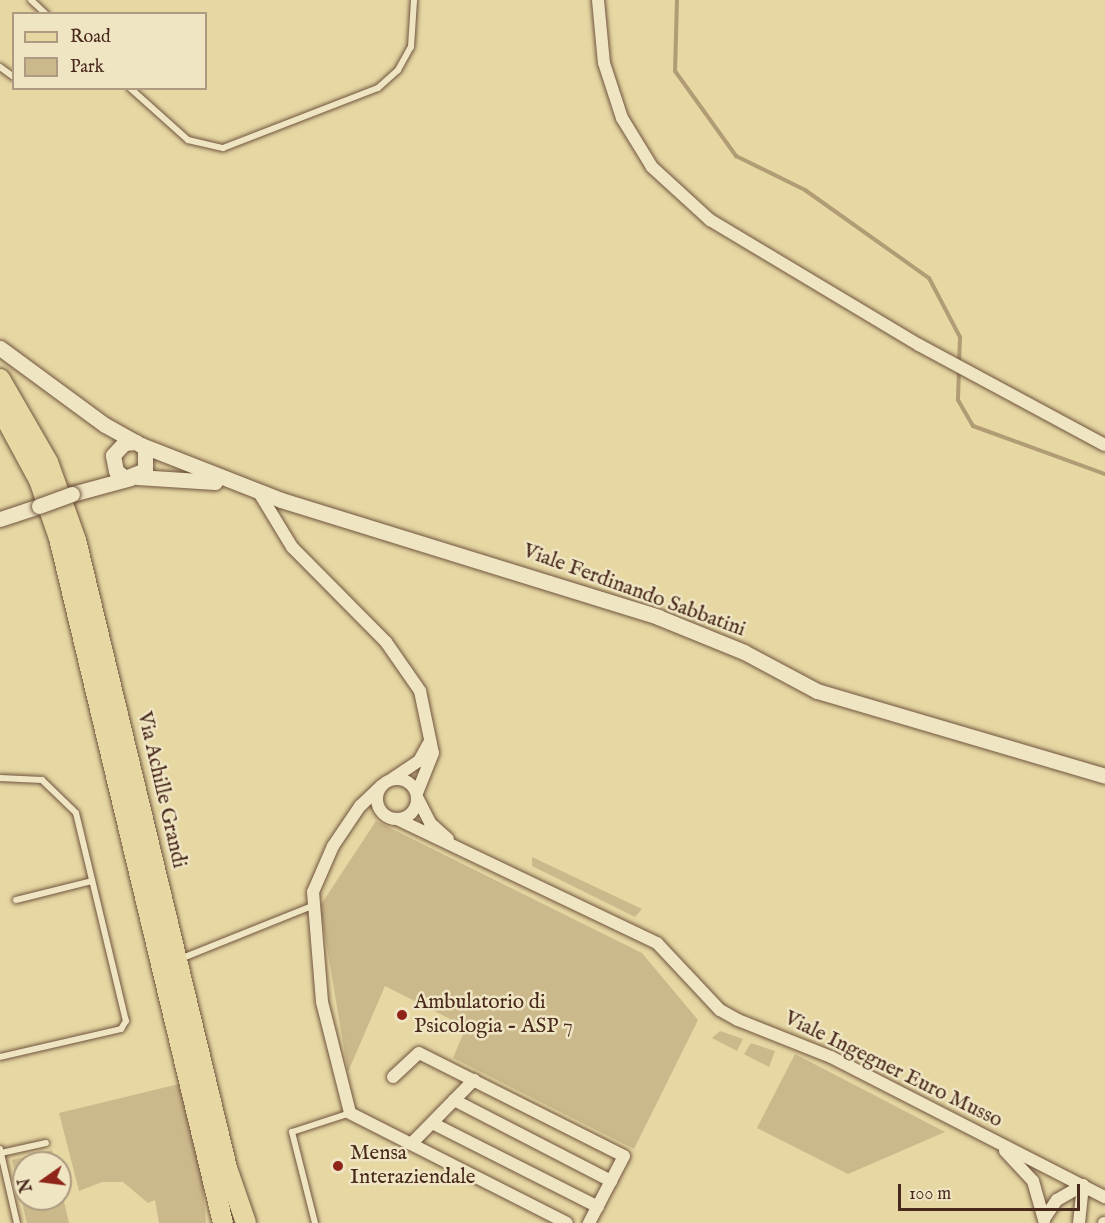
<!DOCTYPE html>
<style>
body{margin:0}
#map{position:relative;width:1105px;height:1223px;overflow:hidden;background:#e6d7a3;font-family:"IM FELL English",serif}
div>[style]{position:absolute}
.green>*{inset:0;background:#cbb98c}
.stream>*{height:4px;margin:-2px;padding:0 2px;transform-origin:2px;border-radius:2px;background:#b19c75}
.roads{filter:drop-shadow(0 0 2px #70543e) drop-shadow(0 0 2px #70543e)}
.service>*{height:6px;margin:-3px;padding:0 3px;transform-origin:3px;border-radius:3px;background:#efe5c3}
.minor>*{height:12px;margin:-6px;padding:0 6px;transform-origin:6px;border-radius:6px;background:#efe5c3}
.minor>.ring{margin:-6px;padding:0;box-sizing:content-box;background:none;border:12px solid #efe5c3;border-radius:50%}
.tertiary>*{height:15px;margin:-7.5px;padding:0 7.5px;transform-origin:7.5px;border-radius:7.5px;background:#efe5c3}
.primary>*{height:20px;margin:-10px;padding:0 10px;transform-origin:10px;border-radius:10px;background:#e6d7a3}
.bridges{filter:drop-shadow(0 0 2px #70543e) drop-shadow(0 0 2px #70543e)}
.tertiary-bridge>*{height:15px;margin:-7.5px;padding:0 7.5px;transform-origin:7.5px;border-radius:7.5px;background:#efe5c3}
.dots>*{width:16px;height:16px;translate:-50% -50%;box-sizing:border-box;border:3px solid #efe5c3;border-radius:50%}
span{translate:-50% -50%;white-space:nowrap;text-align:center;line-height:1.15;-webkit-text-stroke:5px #efe5c3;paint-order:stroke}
.street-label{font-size:21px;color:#49291c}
.poi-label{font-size:21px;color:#49291c}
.left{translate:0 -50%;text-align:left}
.legend{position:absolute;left:12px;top:12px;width:195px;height:78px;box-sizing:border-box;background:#efe5c3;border:2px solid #ad9a80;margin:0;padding:8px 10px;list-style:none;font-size:18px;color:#49291c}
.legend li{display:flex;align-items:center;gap:12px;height:30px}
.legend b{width:30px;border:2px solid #ad9a80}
.north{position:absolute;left:12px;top:1151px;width:60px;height:60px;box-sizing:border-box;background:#efe5c3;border:2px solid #ad9a80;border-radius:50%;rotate:256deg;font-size:16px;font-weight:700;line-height:24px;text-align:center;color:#49291c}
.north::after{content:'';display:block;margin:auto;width:21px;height:27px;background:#8f2418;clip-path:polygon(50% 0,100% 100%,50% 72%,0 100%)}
.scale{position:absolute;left:898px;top:1184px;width:182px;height:27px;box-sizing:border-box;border:3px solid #49291c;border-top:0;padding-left:8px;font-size:18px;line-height:21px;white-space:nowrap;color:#49291c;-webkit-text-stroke:4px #efe5c3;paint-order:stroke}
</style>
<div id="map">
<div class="green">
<i style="clip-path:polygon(376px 821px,642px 953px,698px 1020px,634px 1149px,453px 1058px,466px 1027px,385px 986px,348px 1072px,320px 906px)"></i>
<i style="clip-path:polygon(532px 857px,642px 909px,635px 917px,532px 866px)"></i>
<i style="clip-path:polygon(720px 1031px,743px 1039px,737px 1051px,712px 1038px)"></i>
<i style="clip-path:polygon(751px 1043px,775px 1051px,769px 1067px,744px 1054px)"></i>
<i style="clip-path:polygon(795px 1054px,945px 1132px,848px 1174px,757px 1128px)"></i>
<i style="clip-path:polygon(179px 1084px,202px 1173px,206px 1223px,159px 1223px,155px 1200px,148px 1203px,123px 1182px,102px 1182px,79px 1191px,59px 1113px)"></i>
<i style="clip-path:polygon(52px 1150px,55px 1163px,24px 1163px,24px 1199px,60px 1199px,60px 1185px,69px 1223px,27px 1223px,12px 1160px)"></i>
</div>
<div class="stream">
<i style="left:677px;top:0;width:71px;rotate:91.6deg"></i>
<i style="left:675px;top:71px;width:105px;rotate:54.3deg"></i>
<i style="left:736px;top:156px;width:77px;rotate:26.2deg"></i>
<i style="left:805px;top:190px;width:152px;rotate:35.4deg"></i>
<i style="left:929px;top:278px;width:67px;rotate:62.3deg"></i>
<i style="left:960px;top:337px;width:26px;rotate:92deg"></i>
<i style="left:959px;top:370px;width:30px;rotate:92deg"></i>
<i style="left:958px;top:400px;width:30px;rotate:60deg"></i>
<i style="left:973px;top:426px;width:140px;rotate:20deg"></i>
</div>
<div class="roads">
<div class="service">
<i style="left:31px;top:0;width:21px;rotate:43deg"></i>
<i style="left:0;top:67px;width:17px;rotate:36deg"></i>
<i style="left:130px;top:88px;width:78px;rotate:41.9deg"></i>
<i style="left:188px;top:140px;width:36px;rotate:13deg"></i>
<i style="left:223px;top:148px;width:166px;rotate:-21.2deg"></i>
<i style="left:378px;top:88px;width:27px;rotate:-42deg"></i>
<i style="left:398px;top:70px;width:26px;rotate:-61deg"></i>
<i style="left:411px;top:47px;width:47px;rotate:-86.3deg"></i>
<i style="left:0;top:778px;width:42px;rotate:2.7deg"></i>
<i style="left:42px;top:780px;width:47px;rotate:44.1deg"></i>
<i style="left:76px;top:813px;width:214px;rotate:76.5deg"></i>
<i style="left:126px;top:1021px;width:9px;rotate:122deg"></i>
<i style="left:121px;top:1029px;width:124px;rotate:167deg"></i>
<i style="left:16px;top:900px;width:78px;rotate:-14deg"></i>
<i style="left:180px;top:959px;width:144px;rotate:-21.9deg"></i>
<i style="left:0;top:1149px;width:76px;rotate:77.1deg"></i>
<i style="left:1px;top:1153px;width:46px;rotate:-12.5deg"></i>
<i style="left:315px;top:1223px;width:94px;rotate:-104.2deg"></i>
<i style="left:292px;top:1132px;width:61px;rotate:-18.1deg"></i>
</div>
<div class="minor">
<i style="left:598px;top:0;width:63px;rotate:84.6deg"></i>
<i style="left:604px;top:63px;width:58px;rotate:71.9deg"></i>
<i style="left:622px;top:118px;width:57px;rotate:58.5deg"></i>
<i style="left:652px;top:167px;width:79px;rotate:42.4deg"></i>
<i style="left:710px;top:220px;width:244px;rotate:30.9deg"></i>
<i style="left:919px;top:345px;width:211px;rotate:28.3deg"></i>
<i style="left:258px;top:491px;width:66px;rotate:58.7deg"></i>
<i style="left:292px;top:547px;width:134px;rotate:45.3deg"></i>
<i style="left:386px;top:642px;width:60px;rotate:55.2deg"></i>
<i style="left:420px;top:691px;width:63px;rotate:78.2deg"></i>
<i style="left:433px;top:753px;width:43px;rotate:111.8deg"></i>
<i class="ring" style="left:377px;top:779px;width:28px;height:28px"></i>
<i style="left:392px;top:779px;width:32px;rotate:-34deg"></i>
<i style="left:419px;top:761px;width:23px;rotate:-61deg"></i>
<i style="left:381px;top:786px;width:29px;rotate:136deg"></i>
<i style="left:360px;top:806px;width:48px;rotate:124deg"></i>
<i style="left:333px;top:846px;width:50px;rotate:113.5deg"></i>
<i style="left:313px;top:892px;width:110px;rotate:85.3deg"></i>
<i style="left:322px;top:1002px;width:114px;rotate:75.8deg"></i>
<i style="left:350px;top:1113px;width:243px;rotate:26.9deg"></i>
<i style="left:418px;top:799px;width:27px;rotate:63deg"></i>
<i style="left:430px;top:823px;width:24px;rotate:42deg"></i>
<i style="left:397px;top:819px;width:288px;rotate:25.5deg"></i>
<i style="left:657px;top:943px;width:92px;rotate:46.8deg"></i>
<i style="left:720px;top:1010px;width:21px;rotate:29deg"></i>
<i style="left:738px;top:1020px;width:100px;rotate:21.7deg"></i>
<i style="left:831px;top:1057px;width:308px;rotate:27.1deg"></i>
<i style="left:393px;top:1077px;width:35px;rotate:-43deg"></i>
<i style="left:419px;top:1053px;width:229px;rotate:26.7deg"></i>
<i style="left:624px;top:1156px;width:76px;rotate:117.6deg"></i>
<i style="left:454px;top:1100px;width:177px;rotate:27.3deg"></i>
<i style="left:432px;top:1123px;width:186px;rotate:26.8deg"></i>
<i style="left:411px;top:1144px;width:90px;rotate:-45.5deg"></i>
<i style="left:1005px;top:1151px;width:41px;rotate:47deg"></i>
<i style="left:1033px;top:1181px;width:41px;rotate:74.2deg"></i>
<i style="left:1044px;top:1219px;width:23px;rotate:-56deg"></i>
<i style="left:1057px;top:1200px;width:30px;rotate:-30deg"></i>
<i style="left:1083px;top:1185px;width:38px;rotate:96deg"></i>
<i style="left:1104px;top:1223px;width:1px"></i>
</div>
<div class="tertiary">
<i style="left:0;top:348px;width:130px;rotate:36.3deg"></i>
<i style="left:105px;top:425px;width:41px;rotate:29.1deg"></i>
<i style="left:141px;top:445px;width:6px;rotate:45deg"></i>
<i style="left:145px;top:449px;width:21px;rotate:90deg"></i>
<i style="left:145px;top:470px;width:22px;rotate:158deg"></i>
<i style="left:125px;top:478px;width:11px;rotate:-142deg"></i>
<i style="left:116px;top:471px;width:16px;rotate:-101deg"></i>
<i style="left:113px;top:455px;width:16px;rotate:-47deg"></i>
<i style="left:124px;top:443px;width:12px;rotate:-5deg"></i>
<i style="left:141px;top:445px;width:150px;rotate:21.4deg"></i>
<i style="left:281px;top:500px;width:395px;rotate:17.2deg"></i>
<i style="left:658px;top:617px;width:93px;rotate:22.1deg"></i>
<i style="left:744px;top:652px;width:83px;rotate:28.1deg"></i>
<i style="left:817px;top:691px;width:300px;rotate:16.4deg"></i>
<i style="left:137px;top:477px;width:78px;rotate:3.7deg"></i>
<i style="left:72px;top:494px;width:61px;rotate:-15.2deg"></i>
<i style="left:0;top:519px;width:41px;rotate:-18.4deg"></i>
</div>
<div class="primary">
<i style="left:0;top:379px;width:96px;rotate:60deg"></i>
<i style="left:48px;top:462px;width:83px;rotate:70.3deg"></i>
<i style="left:76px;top:540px;width:646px;rotate:76.48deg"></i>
<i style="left:227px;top:1168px;width:58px;rotate:70.9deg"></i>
<i style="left:0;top:408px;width:82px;rotate:61.6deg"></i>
<i style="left:39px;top:480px;width:61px;rotate:71deg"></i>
<i style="left:59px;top:538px;width:704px;rotate:76.54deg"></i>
</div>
</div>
<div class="bridges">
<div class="tertiary-bridge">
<i style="left:39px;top:506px;width:35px;rotate:-20deg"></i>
</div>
</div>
<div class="dots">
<i style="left:402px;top:1015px;background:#8f2418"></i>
<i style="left:338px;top:1166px;background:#8f2418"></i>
</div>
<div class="street-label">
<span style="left:634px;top:591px;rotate:20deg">Viale Ferdinando Sabbatini</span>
<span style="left:161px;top:790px;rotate:77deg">Via Achille Grandi</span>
<span style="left:893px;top:1070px;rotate:26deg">Viale Ingegner Euro Musso</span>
</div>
<div class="poi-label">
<span class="left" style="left:414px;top:1015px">Ambulatorio di<br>Psicologia - ASP 7</span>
<span class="left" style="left:350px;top:1166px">Mensa<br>Interaziendale</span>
</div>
<ul class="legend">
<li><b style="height:8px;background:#e6d7a3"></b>Road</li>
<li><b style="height:16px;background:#cbb98c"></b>Park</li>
</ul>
<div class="north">N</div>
<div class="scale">100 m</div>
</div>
